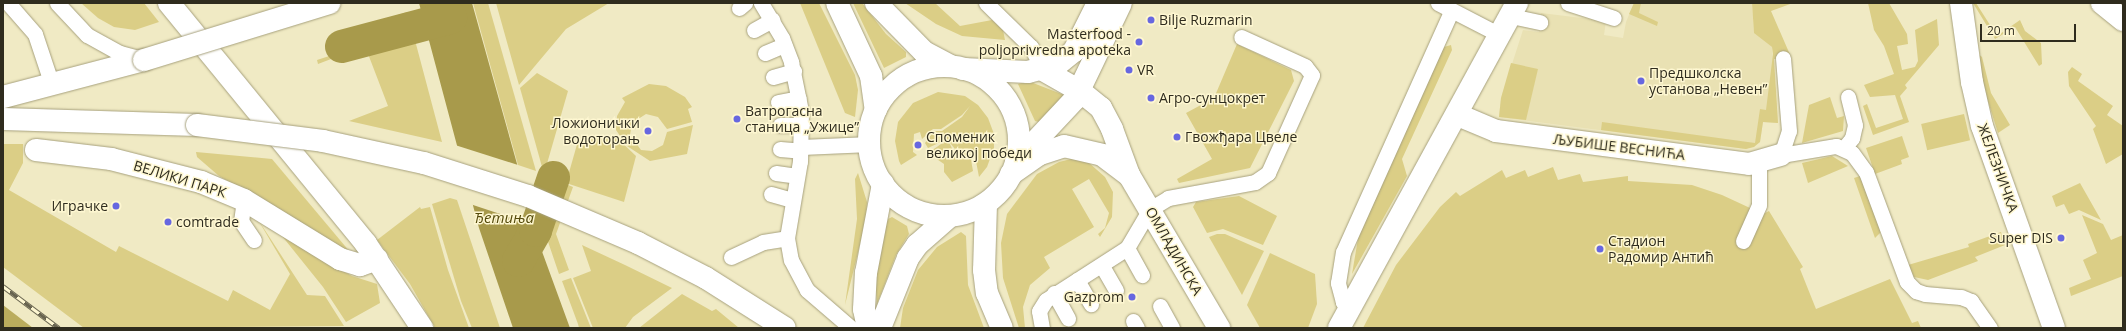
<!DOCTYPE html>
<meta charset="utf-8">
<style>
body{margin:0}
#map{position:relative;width:2126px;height:331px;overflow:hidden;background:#f0eac4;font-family:"Open Sans",sans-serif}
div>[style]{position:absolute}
.built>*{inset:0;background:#e9e1b3}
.green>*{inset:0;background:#dbce86;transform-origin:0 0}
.forest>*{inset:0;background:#baac5d}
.water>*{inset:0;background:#a89a4b}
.pier>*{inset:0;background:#f0eac4}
.canal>*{height:33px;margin:-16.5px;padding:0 16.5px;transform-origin:16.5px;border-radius:16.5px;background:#a89a4b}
.roads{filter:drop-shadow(0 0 1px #a7a17d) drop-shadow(0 0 1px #a7a17d)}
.service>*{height:15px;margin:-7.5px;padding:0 7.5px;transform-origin:7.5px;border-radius:7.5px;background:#fff}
.minor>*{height:22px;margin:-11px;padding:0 11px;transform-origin:11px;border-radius:11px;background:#fff}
.tertiary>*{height:22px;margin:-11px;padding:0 11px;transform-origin:11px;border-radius:11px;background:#fff}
.secondary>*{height:22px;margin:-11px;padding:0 11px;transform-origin:11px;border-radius:11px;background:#fff}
.primary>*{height:22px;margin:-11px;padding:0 11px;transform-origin:11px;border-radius:11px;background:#fff}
.primary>.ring{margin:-11px;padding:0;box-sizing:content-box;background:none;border:22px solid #fff;border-radius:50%}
.rail>*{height:4.5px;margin-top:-2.25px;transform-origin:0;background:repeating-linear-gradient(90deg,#fef7d1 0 9px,#68644f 0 18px);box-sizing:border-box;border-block:1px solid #68644f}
.bridges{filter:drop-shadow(0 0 1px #a7a17d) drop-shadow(0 0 1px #a7a17d)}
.primary-bridge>*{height:22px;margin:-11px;padding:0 11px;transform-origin:11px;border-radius:11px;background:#fff}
.dots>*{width:11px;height:11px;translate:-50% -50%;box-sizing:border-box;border:2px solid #fef7d1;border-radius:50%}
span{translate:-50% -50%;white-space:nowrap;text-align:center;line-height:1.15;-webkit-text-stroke:3px #fef7d1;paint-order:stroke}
.poi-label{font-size:14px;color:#2f2c1e}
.left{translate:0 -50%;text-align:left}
.right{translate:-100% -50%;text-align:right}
.street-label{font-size:14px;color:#2f2c1e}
.water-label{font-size:15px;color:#544a0b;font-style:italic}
.frame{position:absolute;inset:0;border:4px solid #2f2c1e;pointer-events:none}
.scale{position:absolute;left:1980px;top:24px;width:96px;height:18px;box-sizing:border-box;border:2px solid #2f2c1e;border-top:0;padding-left:5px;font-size:12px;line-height:14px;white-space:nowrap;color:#2f2c1e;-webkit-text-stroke:3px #fef7d1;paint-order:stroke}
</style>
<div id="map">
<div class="built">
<i style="clip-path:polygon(1634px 3px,1752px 3px,1754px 32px,1772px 47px,1778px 123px,1763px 122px,1760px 142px,1746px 149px,1499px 117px,1501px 98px,1523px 30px,1539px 32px,1541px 13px,1606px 21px,1604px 35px,1623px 38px,1626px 22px)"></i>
</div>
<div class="green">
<i style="clip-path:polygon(81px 3px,144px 3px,159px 22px,135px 30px,114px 27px,98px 18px)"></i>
<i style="clip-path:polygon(473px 3px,488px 3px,536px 171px,518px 165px)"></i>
<i style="clip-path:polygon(496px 3px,609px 3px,566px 29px,519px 85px)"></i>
<i style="clip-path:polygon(800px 3px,819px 3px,855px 75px,858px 90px,855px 117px,845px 113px)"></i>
<i style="clip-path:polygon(853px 3px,862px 3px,886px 34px,906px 52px,906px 57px,884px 68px)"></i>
<i style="clip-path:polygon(905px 3px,935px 3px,960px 26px,992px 20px,1003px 30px,1005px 40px,962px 36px,936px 24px)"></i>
<i style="clip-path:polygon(1634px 3px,1641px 3px,1639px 13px,1658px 22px,1657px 26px,1629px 14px)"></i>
<i style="clip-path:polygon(1752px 3px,1793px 3px,1771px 11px,1791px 57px,1774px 59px,1778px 123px,1763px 122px,1760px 142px,1754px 147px,1746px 149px,1601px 130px,1602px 122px,1755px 143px,1760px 109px,1766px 110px,1773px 54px,1772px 47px,1754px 33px)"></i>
<i style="clip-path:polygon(1868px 3px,1889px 3px,1907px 34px,1908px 44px,1897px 46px,1902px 70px,1915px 67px,1918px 61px,1915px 30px,1937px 19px,1939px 45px,1905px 85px,1907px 88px,1900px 96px,1909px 122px,1873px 135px,1863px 106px,1867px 104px,1876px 128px,1903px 119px,1895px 95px,1870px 97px,1864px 85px,1894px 74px,1884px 46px,1874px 30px)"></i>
<i style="clip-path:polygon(1973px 3px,1976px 3px,1997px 36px,2020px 20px,2025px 31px,2041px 43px,2042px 64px,2039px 66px,2015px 27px,1995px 39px)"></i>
<i style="left:407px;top:12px;width:9px;height:52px;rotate:72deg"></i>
<i style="clip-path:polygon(412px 29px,442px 142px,349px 121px,388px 106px,365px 46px,318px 64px,317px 60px)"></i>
<i style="clip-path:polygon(1237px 44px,1291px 70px,1294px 81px,1250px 168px,1179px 183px,1177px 179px,1212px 159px,1186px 113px,1214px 98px)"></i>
<i style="clip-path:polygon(1451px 45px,1452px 50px,1402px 159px,1407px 176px,1352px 274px,1359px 233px,1444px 47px)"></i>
<i style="clip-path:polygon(1977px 53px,1982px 57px,1991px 93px,2010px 125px,1998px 133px,1981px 79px)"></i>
<i style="clip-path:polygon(1511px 63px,1538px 69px,1526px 120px,1499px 117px,1501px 98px)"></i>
<i style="clip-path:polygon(2072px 67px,2082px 74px,2078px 81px,2113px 106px,2107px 115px,2123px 126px,2123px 154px,2106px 164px,2093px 129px,2096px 126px,2069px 86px,2068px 72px)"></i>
<i style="clip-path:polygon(537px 73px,568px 91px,544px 174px,520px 88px)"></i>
<i style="clip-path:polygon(1028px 81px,1064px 95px,1039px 122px,1035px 121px,1018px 84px)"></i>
<i style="clip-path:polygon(649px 84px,666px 86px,685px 97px,692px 107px,688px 109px,692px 122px,667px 129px,658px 117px,646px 114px,632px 123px,630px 135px,641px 150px,652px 151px,663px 145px,667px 132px,693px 125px,687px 154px,650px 161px,627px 146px,616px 130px,617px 116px,625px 102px,622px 98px)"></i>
<i style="clip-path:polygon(938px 92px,965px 96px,978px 105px,988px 118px,994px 134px,994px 148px,987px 167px,979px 177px,975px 156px,968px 149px,955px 149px,947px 139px,928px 148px,925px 143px,934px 131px,942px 131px,962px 117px,970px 106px,962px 115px,941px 129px,933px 129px,922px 139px,920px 132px,914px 134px,913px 152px,917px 155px,901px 165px,899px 161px,895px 141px,898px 122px,913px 103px)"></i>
<i style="clip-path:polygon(1830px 97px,1837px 118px,1844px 116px,1843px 131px,1802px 143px,1809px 105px)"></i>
<i style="left:1964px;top:114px;width:27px;height:44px;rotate:77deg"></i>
<i style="clip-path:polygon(615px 136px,636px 156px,624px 202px,566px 183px,578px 141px)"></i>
<i style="clip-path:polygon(1902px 136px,1909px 157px,1901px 160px,1902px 164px,1875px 174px,1866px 148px)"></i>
<i style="clip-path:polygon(944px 142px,950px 144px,953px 151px,970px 154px,973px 171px,952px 182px,944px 172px,944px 164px,928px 153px)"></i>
<i style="clip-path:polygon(3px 144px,23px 144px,23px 163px,9px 190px,116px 252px,119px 246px,228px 301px,233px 290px,270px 310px,290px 274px,257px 218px,307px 295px,325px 296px,344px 326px,84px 328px,3px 267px)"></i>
<i style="clip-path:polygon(196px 152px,272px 159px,350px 252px,219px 176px,197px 157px)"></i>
<i style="clip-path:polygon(1832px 156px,1848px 166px,1808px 183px,1802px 163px)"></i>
<i style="clip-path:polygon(1075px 158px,1088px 162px,1105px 177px,1113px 192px,1112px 217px,1100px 237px,1098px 234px,1105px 228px,1109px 213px,1089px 179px,1072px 189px,1094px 227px,1044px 257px,1050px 268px,1030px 285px,1023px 307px,1025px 328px,1019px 328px,1003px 278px,1001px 243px,1007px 214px,1037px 174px,1059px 162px)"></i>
<i style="clip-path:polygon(1553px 167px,1558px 180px,1580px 174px,1583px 182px,1628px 176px,1628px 181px,1692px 185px,1722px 195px,1763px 214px,1769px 211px,1803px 267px,1800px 269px,1816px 309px,1890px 279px,1912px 323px,1918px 321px,1921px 328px,1363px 328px,1396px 265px,1440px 207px,1456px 192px,1460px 196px,1502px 170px,1506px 178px,1525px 170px,1528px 177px)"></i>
<i style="clip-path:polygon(858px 173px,867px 202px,866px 220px,845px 305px,857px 219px,855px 179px)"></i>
<i style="clip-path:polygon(1860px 176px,1881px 232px,1875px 238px,1854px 178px)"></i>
<i style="clip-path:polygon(561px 182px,573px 187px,556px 234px,569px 270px,559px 274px,544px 230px)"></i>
<i style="clip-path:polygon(2080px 183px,2101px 220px,2079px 210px,2069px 214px,2064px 204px,2056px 207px,2052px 196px)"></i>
<i style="clip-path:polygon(1239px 196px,1277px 216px,1263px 245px,1223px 229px,1207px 233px,1193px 207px,1196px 202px)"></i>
<i style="clip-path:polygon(450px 198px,457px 200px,500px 328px,472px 328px,461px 301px,432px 204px)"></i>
<i style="clip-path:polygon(420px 207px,421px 209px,430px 207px,448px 270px,469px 328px,435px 328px,410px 284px,377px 240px)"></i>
<i style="clip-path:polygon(2082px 215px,2103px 224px,2111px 240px,2123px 235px,2123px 276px,2071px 296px,2069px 288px,2091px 279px,2083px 260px,2097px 253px)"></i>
<i style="clip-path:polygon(892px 217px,907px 226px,909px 234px,896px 255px,877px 304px,875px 277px,884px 233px,888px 219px)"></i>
<i style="clip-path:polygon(961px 232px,966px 236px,968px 285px,984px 328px,900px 328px,903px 308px,918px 270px,937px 247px)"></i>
<i style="clip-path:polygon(2001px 232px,2005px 245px,1975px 257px,1978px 261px,1928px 280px,1914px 277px,1908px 265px,1969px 247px,1968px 244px)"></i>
<i style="clip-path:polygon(1217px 234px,1225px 234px,1264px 251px,1242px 295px,1209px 237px)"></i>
<i style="clip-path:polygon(282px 236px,352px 276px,377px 284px,380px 303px,346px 322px,323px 287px)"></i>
<i style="clip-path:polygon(582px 245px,625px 265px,672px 288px,633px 317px,625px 328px,593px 328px,573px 278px,591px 271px)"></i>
<i style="clip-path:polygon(1270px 253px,1315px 274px,1317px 304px,1308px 328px,1260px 328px,1247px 305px)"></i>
<i style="clip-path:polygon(571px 278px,591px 328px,579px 328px,578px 324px,562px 281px)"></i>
<i style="clip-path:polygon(682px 294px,712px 311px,716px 309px,739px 328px,639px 328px)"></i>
</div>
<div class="forest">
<i style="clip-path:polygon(3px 305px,33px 328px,3px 328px)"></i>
</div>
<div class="water">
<i style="clip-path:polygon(419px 3px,472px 3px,540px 246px,570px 328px,513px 328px,479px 228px)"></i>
</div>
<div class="pier">
<i style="clip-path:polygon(455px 145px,518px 165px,536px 226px,470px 204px)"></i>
</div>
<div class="canal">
<i style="left:341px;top:46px;width:113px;rotate:-14.9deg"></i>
<i style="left:518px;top:260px;width:34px;rotate:-60deg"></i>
<i style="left:535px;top:230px;width:56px;rotate:-71.2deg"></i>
</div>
<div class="roads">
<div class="service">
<i style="left:8px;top:3px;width:41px;rotate:48.9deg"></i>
<i style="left:35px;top:34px;width:54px;rotate:71.6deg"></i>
<i style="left:57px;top:3px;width:44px;rotate:46.8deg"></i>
<i style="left:87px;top:35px;width:38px;rotate:29deg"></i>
<i style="left:120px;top:53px;width:23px;rotate:15deg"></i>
<i style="left:761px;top:3px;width:41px;rotate:59deg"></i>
<i style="left:782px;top:38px;width:26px;rotate:69deg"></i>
<i style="left:791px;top:62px;width:50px;rotate:78.5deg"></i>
<i style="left:801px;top:111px;width:50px;rotate:91.1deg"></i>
<i style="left:800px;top:161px;width:78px;rotate:99.6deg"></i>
<i style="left:787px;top:238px;width:22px;rotate:80deg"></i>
<i style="left:791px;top:260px;width:34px;rotate:62deg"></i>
<i style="left:807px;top:290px;width:58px;rotate:40.8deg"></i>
<i style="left:986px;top:3px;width:63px;rotate:44.4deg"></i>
<i style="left:1031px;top:47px;width:26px;rotate:62deg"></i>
<i style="left:1438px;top:3px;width:70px;rotate:27.3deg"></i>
<i style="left:1568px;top:3px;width:48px;rotate:18.1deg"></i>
<i style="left:739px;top:8px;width:8px;rotate:-40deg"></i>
<i style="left:1511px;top:16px;width:30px;rotate:12deg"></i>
<i style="left:754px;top:30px;width:21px;rotate:-29deg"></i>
<i style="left:765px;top:53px;width:21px;rotate:-23deg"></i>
<i style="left:773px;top:77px;width:22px;rotate:-16deg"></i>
<i style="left:778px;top:102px;width:21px;rotate:-11deg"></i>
<i style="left:780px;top:125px;width:22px"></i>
<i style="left:801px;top:147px;width:69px;rotate:-2.5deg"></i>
<i style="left:1844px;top:148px;width:13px;rotate:-51deg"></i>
<i style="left:1852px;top:138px;width:13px;rotate:-77deg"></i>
<i style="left:1855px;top:125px;width:29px;rotate:-104deg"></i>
<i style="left:780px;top:149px;width:21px;rotate:5deg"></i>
<i style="left:1781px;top:155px;width:56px;rotate:-9.3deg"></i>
<i style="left:1836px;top:146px;width:17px;rotate:24deg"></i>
<i style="left:1852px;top:153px;width:24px;rotate:54deg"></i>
<i style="left:1866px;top:172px;width:117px;rotate:69.6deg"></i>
<i style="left:1907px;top:282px;width:13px;rotate:45deg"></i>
<i style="left:1916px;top:291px;width:9px;rotate:18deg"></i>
<i style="left:1925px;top:294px;width:36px;rotate:5deg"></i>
<i style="left:1961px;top:297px;width:11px;rotate:22deg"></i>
<i style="left:1971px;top:301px;width:33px;rotate:55deg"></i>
<i style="left:1781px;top:155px;width:25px;rotate:-72deg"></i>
<i style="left:1789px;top:131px;width:73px;rotate:-94.7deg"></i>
<i style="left:776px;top:173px;width:21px;rotate:8deg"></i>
<i style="left:771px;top:194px;width:22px;rotate:16deg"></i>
<i style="left:244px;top:200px;width:21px;rotate:98deg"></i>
<i style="left:241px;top:221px;width:23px;rotate:56deg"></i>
<i style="left:1743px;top:241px;width:39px;rotate:-66deg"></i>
<i style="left:1759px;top:205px;width:42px;rotate:-90deg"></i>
<i style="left:1127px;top:248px;width:31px;rotate:61deg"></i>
<i style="left:731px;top:257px;width:35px;rotate:-25deg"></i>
<i style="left:763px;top:242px;width:24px;rotate:-9deg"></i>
<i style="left:1102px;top:266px;width:28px;rotate:60deg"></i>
<i style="left:1077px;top:280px;width:28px;rotate:60deg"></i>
<i style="left:1054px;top:293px;width:29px;rotate:61deg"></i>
<i style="left:1160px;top:306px;width:25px;rotate:61deg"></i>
<i style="left:1350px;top:310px;width:11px;rotate:-131deg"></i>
<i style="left:1343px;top:302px;width:20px;rotate:-105deg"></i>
<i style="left:1338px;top:283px;width:31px;rotate:-81deg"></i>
<i style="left:1343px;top:252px;width:265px;rotate:-65.8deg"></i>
<i style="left:1133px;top:321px;width:8px;rotate:60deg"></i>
<i style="left:1042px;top:328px;width:17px;rotate:-100deg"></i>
<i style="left:1039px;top:311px;width:13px;rotate:-58deg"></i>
<i style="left:1046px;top:300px;width:96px;rotate:-32.7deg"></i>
<i style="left:1127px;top:248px;width:45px;rotate:-59.5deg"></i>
<i style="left:1150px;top:209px;width:21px;rotate:-31deg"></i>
<i style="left:1168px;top:198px;width:88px;rotate:-10.4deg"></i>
<i style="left:1255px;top:182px;width:16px;rotate:-35deg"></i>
<i style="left:1268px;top:173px;width:107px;rotate:-65.8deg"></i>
<i style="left:1312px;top:75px;width:11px;rotate:-128deg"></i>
<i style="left:1305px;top:66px;width:70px;rotate:-155.6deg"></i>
</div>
<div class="minor">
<i style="left:169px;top:3px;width:311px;rotate:50.7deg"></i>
<i style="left:366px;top:244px;width:101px;rotate:56.3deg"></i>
<i style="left:1961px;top:3px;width:80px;rotate:82.1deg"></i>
<i style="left:1972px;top:82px;width:45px;rotate:77.2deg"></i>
<i style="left:1982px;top:126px;width:214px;rotate:70.4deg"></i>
<i style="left:1043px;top:70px;width:43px;rotate:29.6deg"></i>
<i style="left:1080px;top:91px;width:27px;rotate:39deg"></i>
<i style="left:1101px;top:108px;width:24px;rotate:62deg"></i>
<i style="left:1112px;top:129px;width:49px;rotate:69.7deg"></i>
<i style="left:1129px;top:175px;width:178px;rotate:59.5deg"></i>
<i style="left:1458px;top:115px;width:41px;rotate:22.8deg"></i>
<i style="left:1496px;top:131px;width:255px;rotate:7.4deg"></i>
<i style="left:1749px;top:164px;width:33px;rotate:-16deg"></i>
<i style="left:36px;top:150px;width:76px;rotate:6.8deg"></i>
<i style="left:111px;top:159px;width:93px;rotate:14.3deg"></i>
<i style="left:201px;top:182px;width:47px;rotate:22.7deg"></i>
<i style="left:244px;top:200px;width:113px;rotate:31.6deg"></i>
<i style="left:340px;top:259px;width:21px;rotate:17deg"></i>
<i style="left:360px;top:265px;width:18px;rotate:-19deg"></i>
<i style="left:1011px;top:174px;width:35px;rotate:-35deg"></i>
<i style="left:1040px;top:154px;width:25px;rotate:-18deg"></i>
<i style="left:1064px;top:146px;width:39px;rotate:13deg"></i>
<i style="left:1102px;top:155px;width:34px;rotate:37deg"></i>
<i style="left:1339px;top:328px;width:371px;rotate:-61.3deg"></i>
</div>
<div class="tertiary">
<i style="left:2102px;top:3px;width:27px;rotate:39deg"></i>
</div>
<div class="secondary">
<i style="left:963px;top:69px;width:65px;rotate:2.6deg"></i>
<i style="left:1028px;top:72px;width:31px;rotate:-15deg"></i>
<i style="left:1058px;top:64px;width:21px;rotate:-39deg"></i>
<i style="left:1074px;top:51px;width:54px;rotate:-63.4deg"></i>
<i style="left:1016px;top:162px;width:86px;rotate:-46.9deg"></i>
<i style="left:1075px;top:99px;width:106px;rotate:-64.4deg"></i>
</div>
<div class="primary">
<i style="left:837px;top:3px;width:81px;rotate:65deg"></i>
<i style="left:871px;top:76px;width:34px;rotate:82deg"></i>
<i style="left:876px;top:3px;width:69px;rotate:45.6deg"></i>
<i style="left:924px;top:52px;width:30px;rotate:28deg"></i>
<i class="ring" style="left:869px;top:66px;width:128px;height:128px"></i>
<i style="left:3px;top:97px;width:146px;rotate:-14.7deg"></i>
<i style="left:3px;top:119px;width:194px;rotate:1.8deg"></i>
<i style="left:986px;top:204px;width:66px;rotate:91.7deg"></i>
<i style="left:984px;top:270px;width:23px;rotate:83deg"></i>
<i style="left:987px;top:293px;width:38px;rotate:67deg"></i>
<i style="left:868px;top:328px;width:19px;rotate:-102deg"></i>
<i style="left:864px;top:309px;width:36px;rotate:-87deg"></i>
<i style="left:866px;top:273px;width:91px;rotate:-79.2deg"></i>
<i style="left:880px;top:328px;width:75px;rotate:-68.2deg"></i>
<i style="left:908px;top:258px;width:16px;rotate:-55deg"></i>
<i style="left:917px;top:245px;width:44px;rotate:-41.3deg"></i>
</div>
</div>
<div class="rail">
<i style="left:3px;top:286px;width:70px;rotate:36.9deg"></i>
</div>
<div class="bridges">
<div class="primary-bridge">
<i style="left:144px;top:60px;width:194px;rotate:-17.1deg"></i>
<i style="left:197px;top:125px;width:127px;rotate:7.2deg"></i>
<i style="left:323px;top:141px;width:103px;rotate:12.3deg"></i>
<i style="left:424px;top:163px;width:109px;rotate:17.6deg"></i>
<i style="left:528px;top:196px;width:120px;rotate:23.1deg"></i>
<i style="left:638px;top:243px;width:76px;rotate:27.2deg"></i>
<i style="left:706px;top:278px;width:93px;rotate:32.3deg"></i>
</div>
</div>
<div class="dots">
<i style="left:1151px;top:20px;background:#6767e0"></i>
<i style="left:1139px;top:42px;background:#6767e0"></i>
<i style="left:1129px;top:70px;background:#6767e0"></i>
<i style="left:1641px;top:81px;background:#6767e0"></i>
<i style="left:1151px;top:98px;background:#6767e0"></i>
<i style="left:737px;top:119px;background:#6767e0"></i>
<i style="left:648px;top:131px;background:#6767e0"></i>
<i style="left:1177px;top:137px;background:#6767e0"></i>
<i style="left:918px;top:145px;background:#6767e0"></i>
<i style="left:116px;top:206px;background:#6767e0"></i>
<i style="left:168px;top:222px;background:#6767e0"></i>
<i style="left:2061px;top:238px;background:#6767e0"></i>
<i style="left:1600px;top:249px;background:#6767e0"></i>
<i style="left:1132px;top:297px;background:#6767e0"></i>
</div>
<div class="poi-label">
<span class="left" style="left:1159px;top:20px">Bilje Ruzmarin</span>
<span class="right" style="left:1131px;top:42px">Masterfood -<br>poljoprivredna apoteka</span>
<span class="left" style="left:1137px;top:70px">VR</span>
<span class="left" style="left:1649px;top:81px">Предшколска<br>установа „Невен”</span>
<span class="left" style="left:1159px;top:98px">Агро-сунцокрет</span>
<span class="left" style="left:745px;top:119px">Ватрогасна<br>станица „Ужице”</span>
<span class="right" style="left:640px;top:131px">Ложионички<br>водоторањ</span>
<span class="left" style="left:926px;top:145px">Споменик<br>великој победи</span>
<span class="left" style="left:1185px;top:137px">Гвожђара Цвеле</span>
<span class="right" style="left:108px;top:206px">Играчке</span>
<span class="left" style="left:176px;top:222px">comtrade</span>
<span class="right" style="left:2053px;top:238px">Super DIS</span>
<span class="left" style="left:1608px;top:249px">Стадион<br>Радомир Антић</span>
<span class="right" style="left:1124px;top:297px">Gazprom</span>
</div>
<div class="street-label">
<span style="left:1619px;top:147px;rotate:7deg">ЉУБИШЕ ВЕСНИЋА</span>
<span style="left:1998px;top:168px;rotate:70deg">ЖЕЛЕЗНИЧКА</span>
<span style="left:180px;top:179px;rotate:17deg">ВЕЛИКИ ПАРК</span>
<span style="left:1174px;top:251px;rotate:60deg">ОМЛАДИНСКА</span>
</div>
<div class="water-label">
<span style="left:504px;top:218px">Ђетиња</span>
</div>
<div class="frame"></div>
<div class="scale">20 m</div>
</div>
